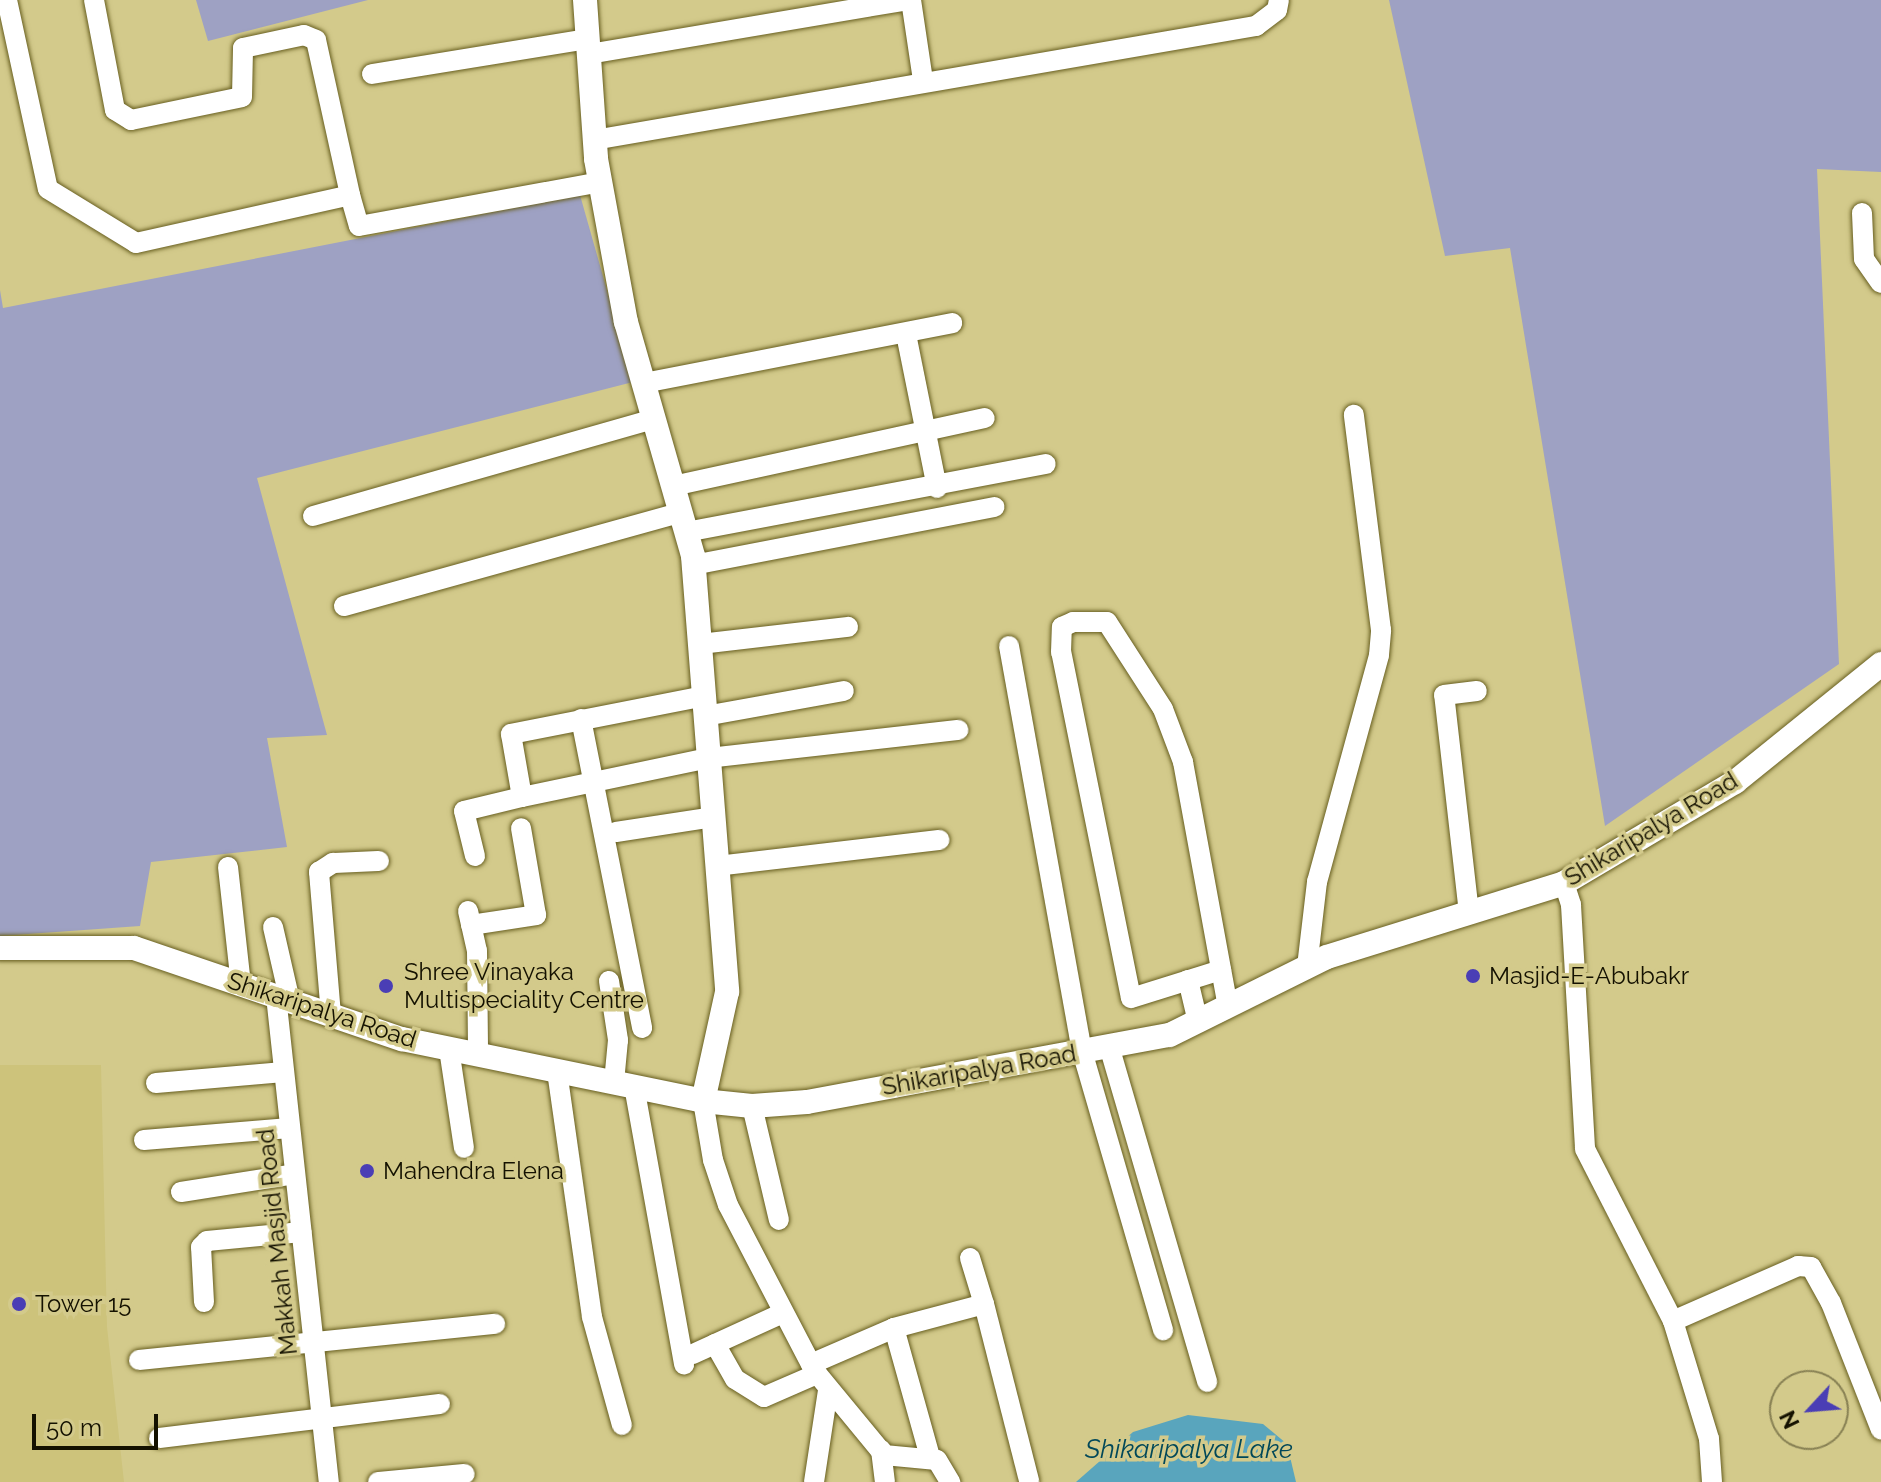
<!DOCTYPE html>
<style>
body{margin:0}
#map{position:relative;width:1881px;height:1482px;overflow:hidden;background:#d3ca8b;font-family:Raleway,sans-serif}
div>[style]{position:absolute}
.built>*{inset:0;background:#cdc37b}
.green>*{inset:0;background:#9ea1c3}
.water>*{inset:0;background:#59a5bd}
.roads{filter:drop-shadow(0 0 2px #685f20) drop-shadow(0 0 2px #685f20)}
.minor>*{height:20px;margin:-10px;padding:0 10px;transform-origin:10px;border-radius:10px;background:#fff}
.tertiary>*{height:24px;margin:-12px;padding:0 12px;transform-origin:12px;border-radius:12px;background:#fff}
.dots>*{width:22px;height:22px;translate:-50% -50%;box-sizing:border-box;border:4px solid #d3ca8b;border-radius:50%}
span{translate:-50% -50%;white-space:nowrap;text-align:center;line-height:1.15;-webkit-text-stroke:7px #d3ca8b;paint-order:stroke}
.street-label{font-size:24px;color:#141100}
.poi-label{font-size:24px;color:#141100}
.left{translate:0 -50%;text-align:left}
.water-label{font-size:26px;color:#014859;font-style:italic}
.north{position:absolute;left:1769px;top:1370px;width:80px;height:80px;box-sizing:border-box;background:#d3ca8b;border:2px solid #878053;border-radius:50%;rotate:244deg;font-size:22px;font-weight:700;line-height:32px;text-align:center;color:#141100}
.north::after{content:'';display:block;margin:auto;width:28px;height:36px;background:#4a3eb5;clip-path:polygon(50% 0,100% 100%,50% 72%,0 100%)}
.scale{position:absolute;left:32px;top:1414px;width:126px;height:36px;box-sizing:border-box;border:4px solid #141100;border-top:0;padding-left:10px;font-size:24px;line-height:28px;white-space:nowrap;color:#141100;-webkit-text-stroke:6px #d3ca8b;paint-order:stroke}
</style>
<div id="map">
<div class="built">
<i style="clip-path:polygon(0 1065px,101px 1065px,107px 1327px,124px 1482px,0 1482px)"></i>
</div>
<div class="green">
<i style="clip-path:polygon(196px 0,368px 0,208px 41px)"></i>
<i style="clip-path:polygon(1389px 0,1881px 0,1881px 172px,1817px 169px,1839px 664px,1605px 826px,1510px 248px,1445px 256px)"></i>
<i style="clip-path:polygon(580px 195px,633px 382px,257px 478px,327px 735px,267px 738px,287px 847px,151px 862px,140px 926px,0 936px,0 290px,3px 308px)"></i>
</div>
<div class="water">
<i style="clip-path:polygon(1188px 1415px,1263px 1424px,1287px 1444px,1296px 1482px,1076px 1482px,1133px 1432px)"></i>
</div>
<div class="roads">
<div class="minor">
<i style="left:7px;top:0;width:193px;rotate:77.8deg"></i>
<i style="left:48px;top:189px;width:103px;rotate:31.5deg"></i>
<i style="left:136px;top:243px;width:219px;rotate:-12.6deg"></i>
<i style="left:350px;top:195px;width:32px;rotate:74deg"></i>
<i style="left:359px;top:226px;width:245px;rotate:-10.3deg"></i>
<i style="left:94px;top:0;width:112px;rotate:79.2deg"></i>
<i style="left:115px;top:110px;width:19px;rotate:32deg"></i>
<i style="left:131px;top:120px;width:113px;rotate:-11.7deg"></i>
<i style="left:242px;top:97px;width:49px;rotate:-88.8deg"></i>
<i style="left:243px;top:48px;width:62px;rotate:-12deg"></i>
<i style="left:304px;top:35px;width:13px;rotate:23deg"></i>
<i style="left:316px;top:40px;width:159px;rotate:77.6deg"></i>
<i style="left:911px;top:0;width:81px;rotate:81.5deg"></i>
<i style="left:589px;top:54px;width:325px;rotate:-9.6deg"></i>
<i style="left:372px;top:74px;width:219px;rotate:-9.2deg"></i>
<i style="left:594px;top:140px;width:672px;rotate:-9.77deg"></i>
<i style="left:1256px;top:26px;width:26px;rotate:-37deg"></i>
<i style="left:1277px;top:10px;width:10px;rotate:-79deg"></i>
<i style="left:1862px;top:213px;width:46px;rotate:87.5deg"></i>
<i style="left:1864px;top:259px;width:29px;rotate:55deg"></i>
<i style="left:906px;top:334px;width:157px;rotate:78.6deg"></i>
<i style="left:644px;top:383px;width:314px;rotate:-11deg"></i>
<i style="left:673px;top:486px;width:319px;rotate:-12.3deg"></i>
<i style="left:313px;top:516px;width:355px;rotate:-15.9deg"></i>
<i style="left:686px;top:532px;width:366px;rotate:-10.7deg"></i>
<i style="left:693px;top:565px;width:307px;rotate:-10.9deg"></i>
<i style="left:344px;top:606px;width:349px;rotate:-15.5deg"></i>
<i style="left:700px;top:644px;width:149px;rotate:-6.6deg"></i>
<i style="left:1009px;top:646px;width:412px;rotate:79.8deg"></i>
<i style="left:1082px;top:1051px;width:291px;rotate:73.8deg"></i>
<i style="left:705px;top:716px;width:141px;rotate:-10.2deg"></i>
<i style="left:581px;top:719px;width:315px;rotate:78.8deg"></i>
<i style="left:522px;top:797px;width:190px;rotate:-11.8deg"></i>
<i style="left:708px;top:758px;width:252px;rotate:-6.4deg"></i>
<i style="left:616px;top:832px;width:98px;rotate:-8.8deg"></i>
<i style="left:475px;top:856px;width:46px;rotate:-103.7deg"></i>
<i style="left:464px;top:811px;width:60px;rotate:-13.6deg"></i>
<i style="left:522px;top:797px;width:64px;rotate:-99.9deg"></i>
<i style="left:511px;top:734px;width:197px;rotate:-11.1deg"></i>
<i style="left:717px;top:866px;width:224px;rotate:-6.7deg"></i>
<i style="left:228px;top:867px;width:119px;rotate:83.7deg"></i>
<i style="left:1564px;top:883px;width:23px;rotate:72deg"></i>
<i style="left:1571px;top:905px;width:244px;rotate:86.7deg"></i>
<i style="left:1585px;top:1149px;width:193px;rotate:62.9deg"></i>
<i style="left:1673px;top:1321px;width:137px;rotate:-23.7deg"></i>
<i style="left:1798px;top:1266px;width:13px;rotate:4deg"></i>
<i style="left:1811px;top:1267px;width:41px;rotate:60.9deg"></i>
<i style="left:1831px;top:1303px;width:136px;rotate:68.5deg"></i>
<i style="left:468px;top:911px;width:41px;rotate:77.3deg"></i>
<i style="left:477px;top:951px;width:104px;rotate:89.4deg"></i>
<i style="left:1469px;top:913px;width:219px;rotate:-96.5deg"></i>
<i style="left:1444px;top:695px;width:33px;rotate:-7deg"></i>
<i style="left:471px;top:925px;width:66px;rotate:-8.7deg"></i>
<i style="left:536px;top:915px;width:88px;rotate:-99.8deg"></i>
<i style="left:273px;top:927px;width:76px;rotate:77.1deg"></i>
<i style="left:1307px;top:967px;width:86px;rotate:-83.3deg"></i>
<i style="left:1317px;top:882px;width:235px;rotate:-74.7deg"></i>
<i style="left:1379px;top:655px;width:25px;rotate:-85deg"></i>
<i style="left:1381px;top:630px;width:217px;rotate:-97.2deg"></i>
<i style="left:1221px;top:970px;width:94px;rotate:162.7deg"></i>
<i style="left:1131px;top:998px;width:353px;rotate:-101.4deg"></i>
<i style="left:1061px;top:652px;width:25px;rotate:-88deg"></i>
<i style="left:1062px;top:627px;width:12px;rotate:-24deg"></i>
<i style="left:1073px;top:622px;width:34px"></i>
<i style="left:1107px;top:622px;width:103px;rotate:57.2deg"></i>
<i style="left:1163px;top:709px;width:57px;rotate:69.3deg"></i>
<i style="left:1183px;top:762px;width:248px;rotate:79.6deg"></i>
<i style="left:1188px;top:980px;width:43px;rotate:76.6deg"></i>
<i style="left:609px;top:981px;width:60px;rotate:81.3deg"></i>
<i style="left:618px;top:1040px;width:42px;rotate:95.4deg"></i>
<i style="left:276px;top:996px;width:489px;rotate:83.8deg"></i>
<i style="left:331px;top:1015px;width:144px;rotate:-94.8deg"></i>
<i style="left:319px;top:872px;width:17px;rotate:-33deg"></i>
<i style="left:333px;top:863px;width:46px;rotate:-2.5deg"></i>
<i style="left:1109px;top:1046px;width:350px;rotate:73.7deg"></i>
<i style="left:449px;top:1049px;width:100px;rotate:81.4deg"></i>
<i style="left:557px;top:1071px;width:248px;rotate:81.9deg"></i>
<i style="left:592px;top:1317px;width:112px;rotate:74.5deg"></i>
<i style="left:156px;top:1083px;width:128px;rotate:-4.9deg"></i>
<i style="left:634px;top:1086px;width:283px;rotate:79.8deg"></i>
<i style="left:703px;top:1101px;width:60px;rotate:80.4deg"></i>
<i style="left:713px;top:1160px;width:47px;rotate:71.6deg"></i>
<i style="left:728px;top:1205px;width:186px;rotate:62.5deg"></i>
<i style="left:814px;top:1370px;width:110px;rotate:50.5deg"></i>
<i style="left:884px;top:1455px;width:53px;rotate:5.4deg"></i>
<i style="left:937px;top:1460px;width:26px;rotate:59deg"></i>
<i style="left:752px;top:1106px;width:117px;rotate:76.7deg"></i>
<i style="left:144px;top:1140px;width:146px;rotate:-4.7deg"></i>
<i style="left:181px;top:1192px;width:115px;rotate:-9deg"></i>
<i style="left:970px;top:1258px;width:48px;rotate:73.1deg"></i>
<i style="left:204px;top:1302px;width:55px;rotate:-93.1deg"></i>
<i style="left:201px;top:1247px;width:8px;rotate:-45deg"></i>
<i style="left:207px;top:1241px;width:95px;rotate:-5.4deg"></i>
<i style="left:1673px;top:1321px;width:123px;rotate:73deg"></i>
<i style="left:1709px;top:1439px;width:43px;rotate:86deg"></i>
<i style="left:894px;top:1328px;width:134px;rotate:74.4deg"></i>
<i style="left:715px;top:1344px;width:40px;rotate:60.3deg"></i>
<i style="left:735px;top:1379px;width:34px;rotate:32deg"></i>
<i style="left:764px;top:1397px;width:58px;rotate:-23.5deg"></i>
<i style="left:693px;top:1354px;width:99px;rotate:-24.5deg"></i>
<i style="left:139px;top:1360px;width:358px;rotate:-5.8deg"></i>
<i style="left:811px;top:1364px;width:90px;rotate:-23.4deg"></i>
<i style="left:894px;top:1328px;width:93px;rotate:-14.9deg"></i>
<i style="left:984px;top:1304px;width:183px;rotate:75.7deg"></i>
<i style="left:159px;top:1438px;width:283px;rotate:-6.9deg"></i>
<i style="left:881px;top:1450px;width:32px;rotate:83deg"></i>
<i style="left:378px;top:1482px;width:87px;rotate:-5.3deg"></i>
<i style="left:814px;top:1482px;width:93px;rotate:-81.3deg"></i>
</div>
<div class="tertiary">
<i style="left:585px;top:0;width:159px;rotate:86deg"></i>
<i style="left:596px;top:159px;width:166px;rotate:79.6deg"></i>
<i style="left:626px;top:322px;width:243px;rotate:74deg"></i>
<i style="left:693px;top:556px;width:437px;rotate:85.5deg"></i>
<i style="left:727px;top:992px;width:112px;rotate:102.4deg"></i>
<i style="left:0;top:948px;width:134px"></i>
<i style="left:134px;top:948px;width:283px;rotate:18.8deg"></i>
<i style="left:402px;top:1039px;width:307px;rotate:11.6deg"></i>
<i style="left:703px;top:1101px;width:49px;rotate:5.8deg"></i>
<i style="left:752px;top:1106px;width:55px;rotate:-4.2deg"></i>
<i style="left:807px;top:1102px;width:369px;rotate:-10.5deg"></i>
<i style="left:1170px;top:1035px;width:175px;rotate:-26.4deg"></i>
<i style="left:1327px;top:957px;width:248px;rotate:-17.3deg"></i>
<i style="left:1564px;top:883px;width:199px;rotate:-30.6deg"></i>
<i style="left:1735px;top:782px;width:188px;rotate:-38.9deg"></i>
</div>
</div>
<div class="dots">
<i style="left:1473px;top:976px;background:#4a3eb5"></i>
<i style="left:386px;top:986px;background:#4a3eb5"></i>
<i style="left:367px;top:1171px;background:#4a3eb5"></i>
<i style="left:19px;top:1304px;background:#4a3eb5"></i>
</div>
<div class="street-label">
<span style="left:1651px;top:829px;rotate:-31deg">Shikaripalya Road</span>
<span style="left:322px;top:1010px;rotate:18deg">Shikaripalya Road</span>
<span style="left:979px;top:1070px;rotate:-10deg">Shikaripalya Road</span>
<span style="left:277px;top:1242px;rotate:-96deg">Makkah Masjid Road</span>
</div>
<div class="poi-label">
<span class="left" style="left:404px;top:986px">Shree Vinayaka<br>Multispeciality Centre</span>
<span class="left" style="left:1489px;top:976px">Masjid-E-Abubakr</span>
<span class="left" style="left:383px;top:1171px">Mahendra Elena</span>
<span class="left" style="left:35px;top:1304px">Tower 15</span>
</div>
<div class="water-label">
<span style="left:1189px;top:1450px">Shikaripalya Lake</span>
</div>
<div class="north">N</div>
<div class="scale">50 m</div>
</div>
